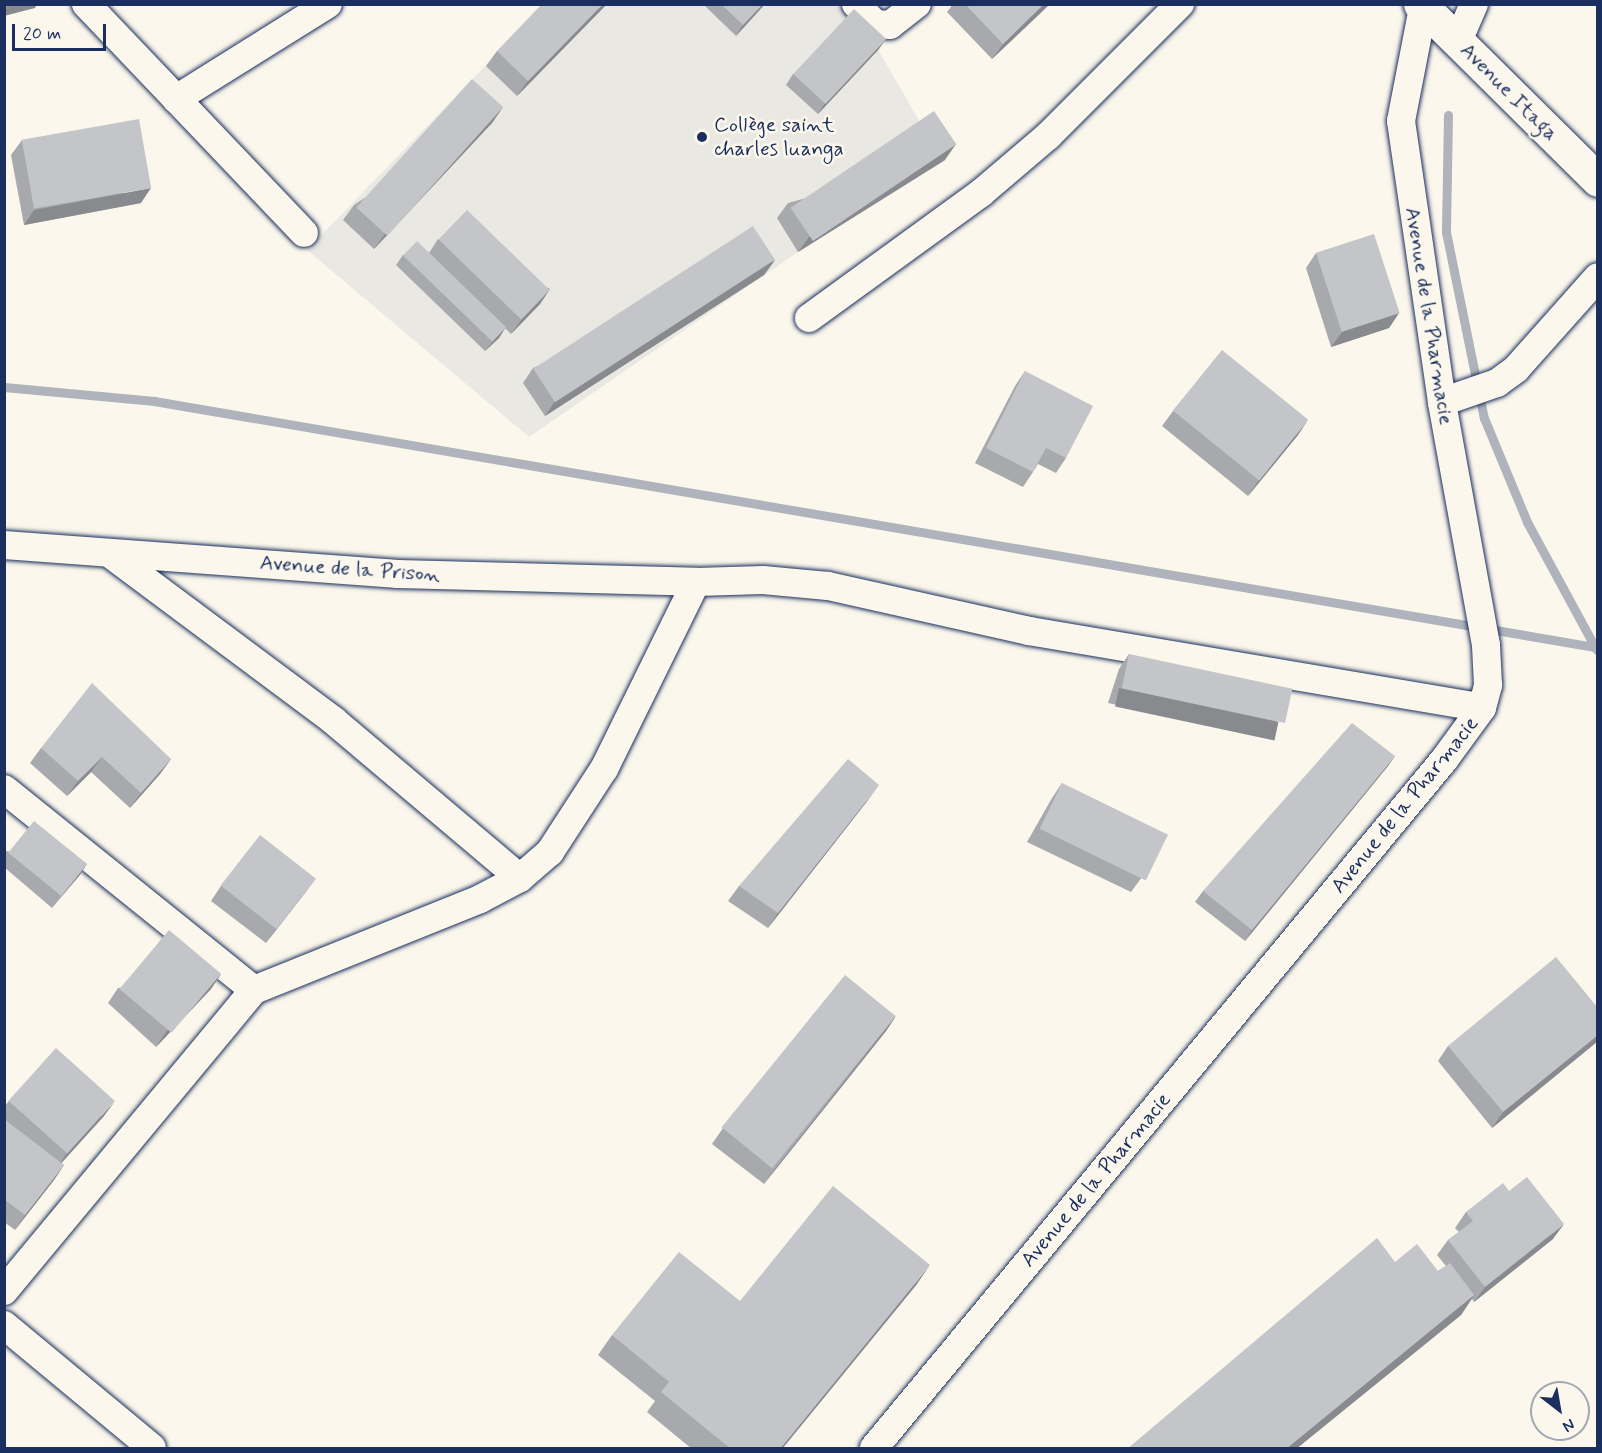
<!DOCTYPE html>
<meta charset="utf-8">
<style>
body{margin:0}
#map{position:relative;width:1602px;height:1453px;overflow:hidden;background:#fbf7ec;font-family:Mynerve,sans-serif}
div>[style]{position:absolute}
.built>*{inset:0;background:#eae8e2}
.stream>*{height:9px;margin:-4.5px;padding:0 4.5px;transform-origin:4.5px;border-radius:4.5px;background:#afb3bb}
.roads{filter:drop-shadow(0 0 2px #1b2f5e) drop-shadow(0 0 2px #1b2f5e)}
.street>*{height:28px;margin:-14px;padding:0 14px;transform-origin:14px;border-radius:14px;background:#fbf7ec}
.secondary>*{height:33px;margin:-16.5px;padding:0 16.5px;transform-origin:16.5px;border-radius:16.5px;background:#fbf7ec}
.wall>*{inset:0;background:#a8a9ad}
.shaded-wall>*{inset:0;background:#888a8d;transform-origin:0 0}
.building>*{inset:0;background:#c3c5c9;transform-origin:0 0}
.dots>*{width:16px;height:16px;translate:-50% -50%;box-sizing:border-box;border:3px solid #fbf7ec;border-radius:50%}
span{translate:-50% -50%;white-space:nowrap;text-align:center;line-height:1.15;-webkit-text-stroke:5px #fbf7ec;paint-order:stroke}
.street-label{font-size:21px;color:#1b2f5e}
.poi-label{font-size:21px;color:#1b2f5e}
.left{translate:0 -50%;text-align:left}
.frame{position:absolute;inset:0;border:6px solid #1b2f5e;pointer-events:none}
.north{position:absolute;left:1530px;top:1381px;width:60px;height:60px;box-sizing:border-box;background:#fbf7ec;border:2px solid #a1a7b3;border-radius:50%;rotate:149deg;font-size:16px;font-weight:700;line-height:24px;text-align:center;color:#1b2f5e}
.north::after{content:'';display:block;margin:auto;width:21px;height:27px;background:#1b2f5e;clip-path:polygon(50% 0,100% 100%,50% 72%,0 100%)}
.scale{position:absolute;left:12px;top:24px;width:94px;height:27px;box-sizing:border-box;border:3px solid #1b2f5e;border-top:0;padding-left:8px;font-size:18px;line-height:21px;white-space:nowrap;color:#1b2f5e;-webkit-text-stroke:4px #fbf7ec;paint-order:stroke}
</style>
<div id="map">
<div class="built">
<i style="clip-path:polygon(544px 5px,838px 5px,872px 39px,939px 155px,529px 437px,307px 250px)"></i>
</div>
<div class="stream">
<i style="left:1448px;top:115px;width:117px;rotate:91deg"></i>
<i style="left:1446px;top:232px;width:190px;rotate:78.5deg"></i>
<i style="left:1484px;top:418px;width:113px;rotate:67.5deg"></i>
<i style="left:1527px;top:522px;width:145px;rotate:61.5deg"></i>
<i style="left:4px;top:387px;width:151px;rotate:5.3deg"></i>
<i style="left:154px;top:401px;width:1462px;rotate:9.69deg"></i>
</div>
<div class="roads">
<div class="street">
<i style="left:86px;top:4px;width:316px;rotate:46.4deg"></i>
<i style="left:856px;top:4px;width:28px;rotate:46deg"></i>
<i style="left:875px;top:24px;width:15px;rotate:4deg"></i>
<i style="left:890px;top:25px;width:34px;rotate:-38deg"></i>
<i style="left:1458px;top:41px;width:40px;rotate:-66.6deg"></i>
<i style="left:176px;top:99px;width:179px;rotate:-32deg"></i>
<i style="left:809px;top:318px;width:213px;rotate:-36deg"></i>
<i style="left:981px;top:193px;width:88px;rotate:-40.4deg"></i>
<i style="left:1048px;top:136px;width:187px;rotate:-45deg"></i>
<i style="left:1442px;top:402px;width:58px;rotate:-19.1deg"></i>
<i style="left:1497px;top:383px;width:24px;rotate:-36deg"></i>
<i style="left:1516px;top:369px;width:123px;rotate:-48.3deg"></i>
<i style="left:4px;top:545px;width:395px;rotate:4.2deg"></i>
<i style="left:398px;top:574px;width:298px;rotate:1.5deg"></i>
<i style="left:696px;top:582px;width:67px;rotate:-1.7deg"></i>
<i style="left:763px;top:580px;width:65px;rotate:5.3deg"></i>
<i style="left:828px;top:586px;width:206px;rotate:12.6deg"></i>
<i style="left:1029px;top:631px;width:459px;rotate:9.6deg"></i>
<i style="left:109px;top:553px;width:281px;rotate:36.7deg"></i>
<i style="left:334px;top:721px;width:243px;rotate:40.2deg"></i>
<i style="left:4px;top:789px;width:321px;rotate:38.8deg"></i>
<i style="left:4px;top:1291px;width:391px;rotate:-50.3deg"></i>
<i style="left:254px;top:990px;width:244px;rotate:-21.9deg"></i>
<i style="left:480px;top:899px;width:45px;rotate:-27.7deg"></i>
<i style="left:520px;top:878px;width:40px;rotate:-41deg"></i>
<i style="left:550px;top:852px;width:99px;rotate:-57deg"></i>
<i style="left:604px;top:769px;width:208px;rotate:-63.8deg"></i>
<i style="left:4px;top:1325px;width:192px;rotate:39.7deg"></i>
<i style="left:874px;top:1448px;width:893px;rotate:-50.36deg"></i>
<i style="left:1444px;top:760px;width:64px;rotate:-53.8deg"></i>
<i style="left:1482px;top:708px;width:24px;rotate:-75deg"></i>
<i style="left:1488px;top:685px;width:40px;rotate:-92.9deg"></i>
<i style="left:1486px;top:645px;width:247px;rotate:-100.3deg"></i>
<i style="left:1442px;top:402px;width:284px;rotate:-98.3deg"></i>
<i style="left:1401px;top:121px;width:115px;rotate:-79deg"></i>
</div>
<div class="secondary">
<i style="left:1420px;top:4px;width:250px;rotate:44.7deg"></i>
</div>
</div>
<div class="wall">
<i style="clip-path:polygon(607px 4px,517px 96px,486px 66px,497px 51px)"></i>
<i style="clip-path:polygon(703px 4px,765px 4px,736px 36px)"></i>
<i style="clip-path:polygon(953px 4px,1050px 4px,992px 59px,947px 12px)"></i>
<i style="clip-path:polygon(879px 49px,818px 114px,786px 85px,793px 74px)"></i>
<i style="clip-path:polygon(503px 107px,492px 123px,374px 249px,343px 220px,354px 205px)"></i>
<i style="clip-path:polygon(22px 140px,141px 203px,24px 225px,11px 155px)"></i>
<i style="clip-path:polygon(945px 160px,798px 252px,777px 218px,788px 203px)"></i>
<i style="clip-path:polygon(438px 239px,550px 289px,540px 304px,511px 334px,505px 328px,499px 338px,485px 351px,396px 265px,403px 255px,429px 253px)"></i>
<i style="clip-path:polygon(1316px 253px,1399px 313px,1389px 328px,1331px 347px,1306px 268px)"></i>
<i style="clip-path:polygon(775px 260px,764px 275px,545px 416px,523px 383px,533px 368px)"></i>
<i style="clip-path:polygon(1025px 371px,1066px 458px,1056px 473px,1038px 464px,1033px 472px,1023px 487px,975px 463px,1015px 386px)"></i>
<i style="clip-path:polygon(1173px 411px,1298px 435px,1248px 496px,1162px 426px)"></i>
<i style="clip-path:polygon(1129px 654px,1278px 722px,1267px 737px,1108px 703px,1119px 669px)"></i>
<i style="clip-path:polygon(41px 748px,171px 759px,160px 774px,130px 808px,91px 772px,67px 796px,30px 763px)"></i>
<i style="clip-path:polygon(1395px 756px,1388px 766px,1245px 941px,1195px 902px,1203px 891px)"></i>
<i style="clip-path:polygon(1062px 783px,1142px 877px,1131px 892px,1027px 842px,1052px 798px)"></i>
<i style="clip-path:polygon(868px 800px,768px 928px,728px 901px,739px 886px)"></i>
<i style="clip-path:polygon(6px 851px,87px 864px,52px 908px,4px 867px,4px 854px)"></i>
<i style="clip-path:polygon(316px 878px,266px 943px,211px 901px,221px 886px)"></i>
<i style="clip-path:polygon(221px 974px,211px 989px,156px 1047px,108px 1003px,118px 988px)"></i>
<i style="clip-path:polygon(1598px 1008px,1598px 1041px,1492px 1128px,1438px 1061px,1448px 1046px)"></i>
<i style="clip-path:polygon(896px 1016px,886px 1031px,764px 1184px,712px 1144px,723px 1128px)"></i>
<i style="clip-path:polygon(9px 1101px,104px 1116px,61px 1163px,64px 1165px,54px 1180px,15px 1230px,4px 1222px,4px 1107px)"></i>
<i style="clip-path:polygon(1509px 1191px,1553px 1239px,1474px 1302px,1472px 1299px,1461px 1315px,1296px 1449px,1127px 1449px,1395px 1262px,1438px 1271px,1446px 1266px,1437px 1255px,1448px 1240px,1459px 1232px,1455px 1228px,1466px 1212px)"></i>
<i style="clip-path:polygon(917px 1284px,782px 1449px,692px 1449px,647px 1412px,655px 1401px,598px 1355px,612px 1335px,740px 1301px)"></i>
</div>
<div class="shaded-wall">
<i style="clip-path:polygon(15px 4px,37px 4px,35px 8px,4px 16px,4px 7px)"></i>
<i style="clip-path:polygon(603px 4px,607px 4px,517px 96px,528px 81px)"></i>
<i style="clip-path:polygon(763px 4px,765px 4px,736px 36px,743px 25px)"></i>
<i style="clip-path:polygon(1044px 4px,1050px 4px,992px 59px,1003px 44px)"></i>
<i style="clip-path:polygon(886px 39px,879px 49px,818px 114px,825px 103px)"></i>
<i style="clip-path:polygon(503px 107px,492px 123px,374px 249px,385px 234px)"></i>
<i style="clip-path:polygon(956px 144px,945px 160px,798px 252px,809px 237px)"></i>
<i style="clip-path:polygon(151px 188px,141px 203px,24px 225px,34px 210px)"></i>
<i style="clip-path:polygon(775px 260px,764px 275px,545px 416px,555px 401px)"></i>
<i style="clip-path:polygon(550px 289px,540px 304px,511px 334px,522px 319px)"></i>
<i style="clip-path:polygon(1399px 313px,1389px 328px,1331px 347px,1342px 332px)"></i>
<i style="clip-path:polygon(506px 327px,499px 338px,485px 351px,493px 341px)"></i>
<i style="clip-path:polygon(1308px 420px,1298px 435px,1248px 496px,1259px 480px)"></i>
<i style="left:1119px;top:688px;width:163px;height:19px;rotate:12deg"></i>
<i style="clip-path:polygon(1395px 756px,1388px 766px,1245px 941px,1252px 930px)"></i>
<i style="clip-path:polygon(102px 757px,91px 772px,67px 796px,78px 781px)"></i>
<i style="clip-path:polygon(171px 759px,160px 774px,130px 808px,141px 793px)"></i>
<i style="clip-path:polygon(879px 785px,868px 800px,768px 928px,778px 913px)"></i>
<i style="clip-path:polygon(87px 864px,80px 875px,52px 908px,60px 898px)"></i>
<i style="clip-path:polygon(316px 878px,305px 893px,266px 943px,277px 928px)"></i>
<i style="clip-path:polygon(221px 974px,211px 989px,156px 1047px,166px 1032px)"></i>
<i style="clip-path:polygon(896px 1016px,886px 1031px,764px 1184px,775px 1169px)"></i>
<i style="clip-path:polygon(1598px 1035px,1598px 1041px,1492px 1128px,1503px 1112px)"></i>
<i style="clip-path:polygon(115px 1101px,104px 1116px,57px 1168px,67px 1153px)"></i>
<i style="clip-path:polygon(64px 1165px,54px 1180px,15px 1230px,25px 1215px)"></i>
<i style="clip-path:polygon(1564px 1224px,1553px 1239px,1474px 1302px,1485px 1287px)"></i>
<i style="clip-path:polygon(930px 1265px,917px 1284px,782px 1449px,780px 1449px)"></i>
<i style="clip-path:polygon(1474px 1295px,1461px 1315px,1296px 1449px,1286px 1449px)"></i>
</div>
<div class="building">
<i style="clip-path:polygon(4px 4px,15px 4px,4px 7px)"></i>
<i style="clip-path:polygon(542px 4px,603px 4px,528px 81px,497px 51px)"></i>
<i style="clip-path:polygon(721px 4px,763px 4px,743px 25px)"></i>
<i style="clip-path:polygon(965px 4px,1044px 4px,1003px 44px)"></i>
<i style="left:854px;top:9px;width:44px;height:89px;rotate:43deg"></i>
<i style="left:472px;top:79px;width:42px;height:173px;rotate:42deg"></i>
<i style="left:934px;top:111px;width:40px;height:173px;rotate:56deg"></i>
<i style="left:139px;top:119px;width:70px;height:119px;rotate:80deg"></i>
<i style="left:467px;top:210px;width:115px;height:41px;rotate:44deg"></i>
<i style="left:753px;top:226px;width:40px;height:262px;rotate:57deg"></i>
<i style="left:1374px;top:234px;width:83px;height:61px;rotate:72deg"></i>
<i style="left:417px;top:241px;width:124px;height:20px;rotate:44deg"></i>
<i style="left:1222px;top:350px;width:111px;height:78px;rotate:39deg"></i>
<i style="clip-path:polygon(1025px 371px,1093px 406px,1066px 458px,1046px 448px,1033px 472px,986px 448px)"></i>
<i style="left:1129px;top:654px;width:167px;height:35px;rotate:12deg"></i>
<i style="clip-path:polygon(92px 683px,171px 759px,141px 793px,102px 757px,78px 781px,41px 748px)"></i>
<i style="clip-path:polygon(1352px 723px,1395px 756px,1252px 930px,1203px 891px)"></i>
<i style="clip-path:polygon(848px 759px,879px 785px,778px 913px,739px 886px)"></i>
<i style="left:1062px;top:783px;width:118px;height:51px;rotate:26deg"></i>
<i style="left:34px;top:821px;width:68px;height:41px;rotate:39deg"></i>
<i style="left:260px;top:835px;width:71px;height:64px;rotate:38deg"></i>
<i style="left:169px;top:930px;width:68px;height:77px;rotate:40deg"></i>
<i style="clip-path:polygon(1556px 957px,1598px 1008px,1598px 1035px,1503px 1112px,1448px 1046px)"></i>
<i style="left:845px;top:975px;width:65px;height:196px;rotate:39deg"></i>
<i style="left:56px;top:1048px;width:79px;height:71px;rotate:42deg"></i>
<i style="clip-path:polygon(4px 1119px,64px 1165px,25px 1215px,4px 1199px)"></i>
<i style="clip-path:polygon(1527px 1177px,1564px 1224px,1485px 1287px,1448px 1240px,1473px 1221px,1466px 1212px,1503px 1183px,1509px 1191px)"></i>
<i style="clip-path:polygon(833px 1186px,930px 1265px,780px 1449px,731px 1449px,661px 1392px,669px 1382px,612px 1335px,679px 1252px,740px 1301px)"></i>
<i style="clip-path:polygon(1377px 1238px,1395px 1262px,1417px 1244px,1438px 1271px,1450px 1263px,1474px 1295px,1286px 1449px,1127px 1449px)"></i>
</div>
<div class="dots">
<i style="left:702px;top:137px;background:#1b2f5e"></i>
</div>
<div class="street-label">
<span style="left:1509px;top:92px;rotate:45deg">Avenue Itaga</span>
<span style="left:1429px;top:316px;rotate:81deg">Avenue de la Pharmacie</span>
<span style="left:350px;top:569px;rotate:4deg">Avenue de la Prison</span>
<span style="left:1405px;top:805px;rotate:-51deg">Avenue de la Pharmacie</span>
<span style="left:1096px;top:1180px;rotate:-50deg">Avenue de la Pharmacie</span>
</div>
<div class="poi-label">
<span class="left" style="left:714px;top:137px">Collège saint<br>charles luanga</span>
</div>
<div class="frame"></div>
<div class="north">N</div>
<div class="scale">20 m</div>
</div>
